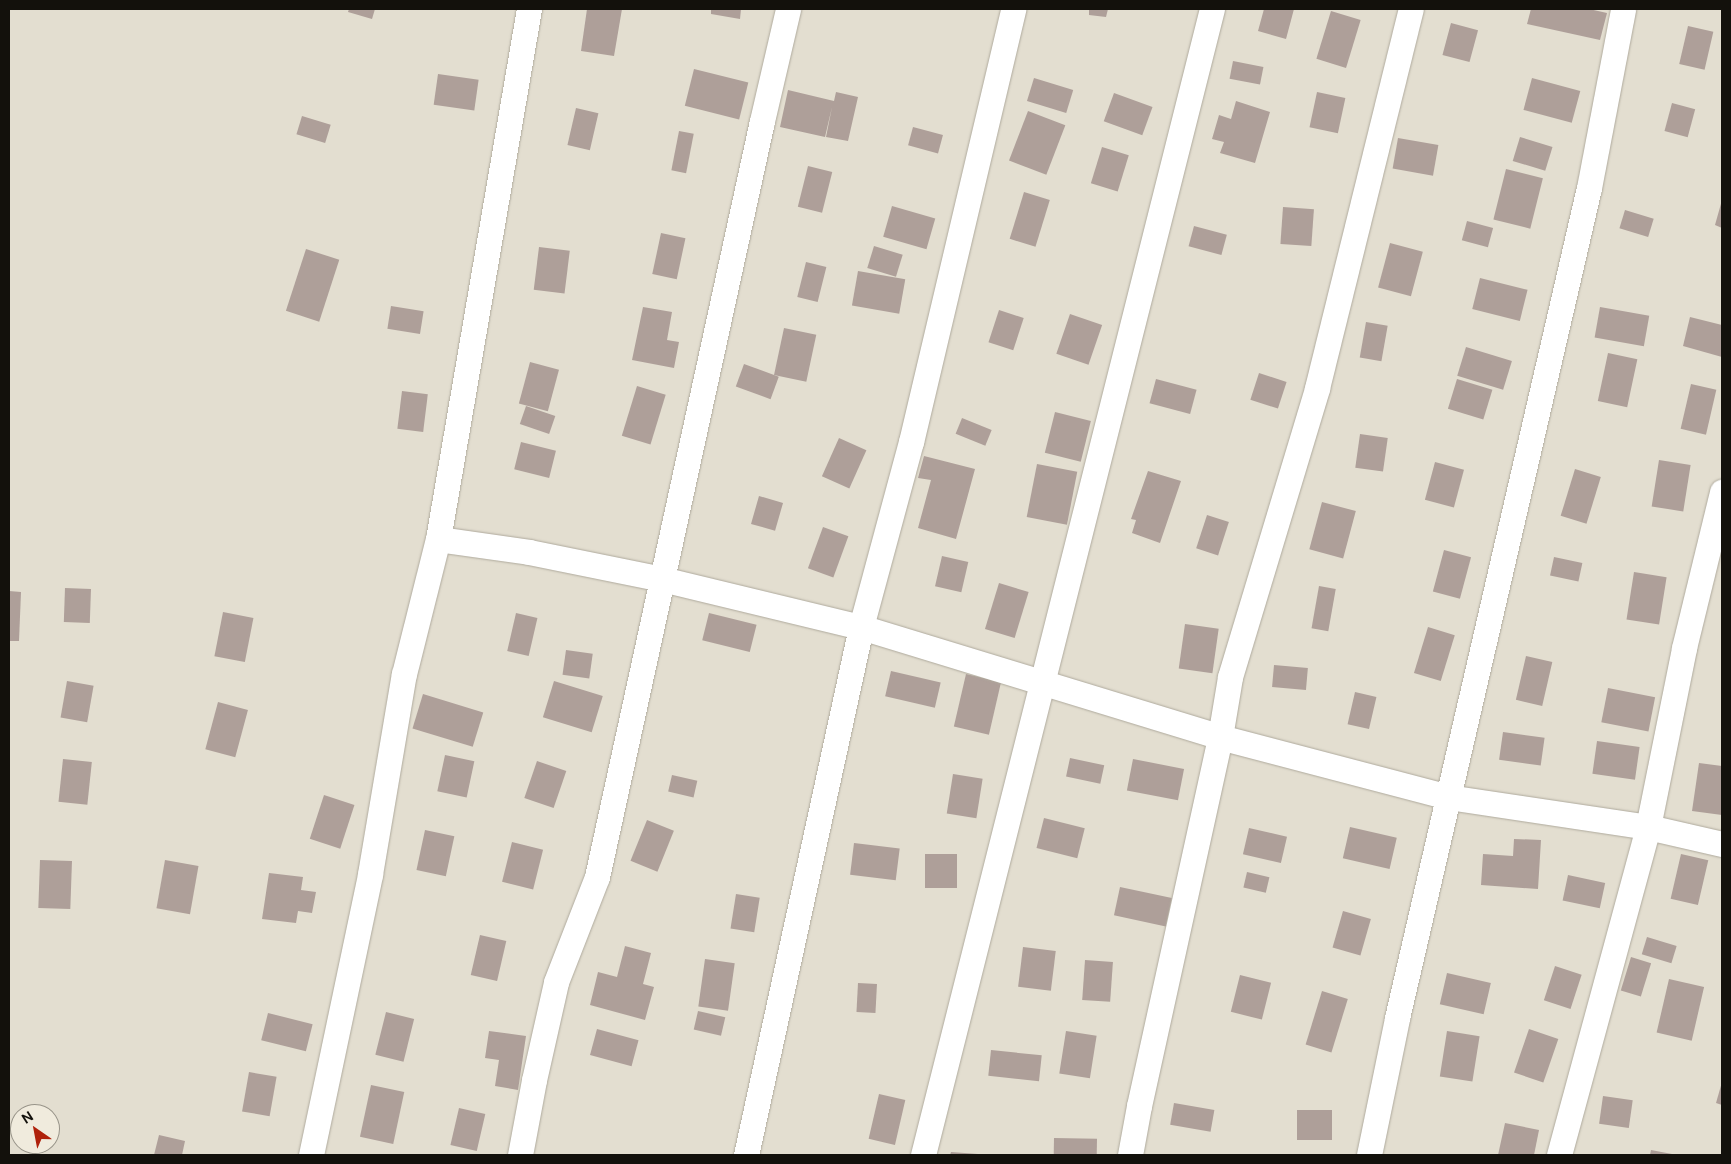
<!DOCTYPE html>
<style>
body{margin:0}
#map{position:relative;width:1731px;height:1164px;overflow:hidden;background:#e3ded0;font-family:"DM Sans",sans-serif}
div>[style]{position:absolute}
.building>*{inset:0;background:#ae9f99;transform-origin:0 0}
.roads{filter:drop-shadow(0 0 1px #afaa9d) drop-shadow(0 0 1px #afaa9d)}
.street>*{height:25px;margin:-12.5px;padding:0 12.5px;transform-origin:12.5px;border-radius:12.5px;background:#fff}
span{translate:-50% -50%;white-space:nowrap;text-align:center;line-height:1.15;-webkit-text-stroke:4px #f0ebdd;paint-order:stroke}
.frame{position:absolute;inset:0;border:10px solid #13110c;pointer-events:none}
.north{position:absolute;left:10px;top:1104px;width:50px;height:50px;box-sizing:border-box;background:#f0ebdd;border:1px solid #989489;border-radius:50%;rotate:327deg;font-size:14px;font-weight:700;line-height:20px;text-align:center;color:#13110c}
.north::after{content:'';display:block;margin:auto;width:18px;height:22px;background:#af210b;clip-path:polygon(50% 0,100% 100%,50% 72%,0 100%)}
</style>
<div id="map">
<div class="building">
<i style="clip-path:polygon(349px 9px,375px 9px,372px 19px,348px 12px)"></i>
<i style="clip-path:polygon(587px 9px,622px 9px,614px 56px,581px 51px)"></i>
<i style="clip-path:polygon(711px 9px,741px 9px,740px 19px,711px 14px)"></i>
<i style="clip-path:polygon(1089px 9px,1108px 9px,1106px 17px,1089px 15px)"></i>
<i style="clip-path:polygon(1264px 9px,1294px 9px,1286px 39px,1258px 31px)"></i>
<i style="clip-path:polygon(1531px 9px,1589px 9px,1607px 13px,1600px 40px,1527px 24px)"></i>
<i style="left:1331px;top:11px;width:31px;height:50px;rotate:17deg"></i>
<i style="left:1451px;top:23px;width:28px;height:33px;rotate:15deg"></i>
<i style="left:1688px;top:26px;width:26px;height:39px;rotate:13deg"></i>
<i style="left:1233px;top:61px;width:31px;height:18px;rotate:11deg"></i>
<i style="left:694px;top:69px;width:56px;height:38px;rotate:14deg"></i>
<i style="left:438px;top:74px;width:41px;height:31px;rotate:8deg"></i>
<i style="left:1034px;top:78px;width:41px;height:24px;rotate:17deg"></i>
<i style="left:1532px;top:78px;width:50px;height:33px;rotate:15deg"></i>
<i style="clip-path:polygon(788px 90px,834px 101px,836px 92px,858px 97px,848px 141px,826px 137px,832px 107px,825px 137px,780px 127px)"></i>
<i style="left:1317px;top:92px;width:29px;height:36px;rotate:12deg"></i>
<i style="left:1114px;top:93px;width:41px;height:30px;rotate:20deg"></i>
<i style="clip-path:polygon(1236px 101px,1270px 112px,1255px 163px,1220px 153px,1224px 142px,1212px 139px,1219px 115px,1231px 119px)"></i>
<i style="left:1672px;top:103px;width:24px;height:29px;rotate:15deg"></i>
<i style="left:576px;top:108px;width:23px;height:38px;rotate:13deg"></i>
<i style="left:1028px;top:111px;width:40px;height:53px;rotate:21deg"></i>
<i style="left:302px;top:116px;width:30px;height:19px;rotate:17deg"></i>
<i style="left:913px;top:127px;width:31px;height:19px;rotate:15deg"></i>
<i style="left:679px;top:131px;width:15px;height:40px;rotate:11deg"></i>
<i style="left:1520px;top:137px;width:34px;height:25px;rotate:17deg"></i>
<i style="left:1398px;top:138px;width:41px;height:31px;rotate:10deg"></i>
<i style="left:1102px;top:147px;width:28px;height:38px;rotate:17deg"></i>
<i style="left:808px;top:166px;width:25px;height:42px;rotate:14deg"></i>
<i style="left:1506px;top:169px;width:38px;height:52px;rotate:14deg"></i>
<i style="left:1024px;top:192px;width:27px;height:49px;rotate:17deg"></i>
<i style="clip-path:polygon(1722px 200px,1722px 228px,1715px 225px)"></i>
<i style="left:892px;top:206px;width:45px;height:32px;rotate:16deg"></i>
<i style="left:1283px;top:207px;width:31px;height:37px;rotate:4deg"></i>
<i style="left:1625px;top:210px;width:30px;height:19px;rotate:17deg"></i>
<i style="left:1467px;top:221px;width:27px;height:20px;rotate:15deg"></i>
<i style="left:1194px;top:226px;width:34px;height:21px;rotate:15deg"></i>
<i style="left:661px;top:233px;width:25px;height:42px;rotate:12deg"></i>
<i style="left:1390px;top:243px;width:34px;height:46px;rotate:15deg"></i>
<i style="left:874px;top:246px;width:30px;height:23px;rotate:17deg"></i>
<i style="left:539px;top:247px;width:31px;height:43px;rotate:7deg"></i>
<i style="left:306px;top:249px;width:35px;height:65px;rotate:18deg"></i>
<i style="left:806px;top:262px;width:21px;height:36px;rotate:14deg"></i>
<i style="left:858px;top:271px;width:48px;height:35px;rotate:10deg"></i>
<i style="left:1480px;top:278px;width:49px;height:32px;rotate:14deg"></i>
<i style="left:391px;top:306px;width:33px;height:23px;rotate:9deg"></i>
<i style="clip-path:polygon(643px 307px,672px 312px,667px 340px,679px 342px,674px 368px,632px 360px)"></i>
<i style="left:1600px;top:307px;width:50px;height:31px;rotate:10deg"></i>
<i style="left:999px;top:310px;width:26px;height:34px;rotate:18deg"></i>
<i style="left:1070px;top:314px;width:34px;height:42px;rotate:19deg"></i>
<i style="clip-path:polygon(1690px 317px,1722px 325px,1722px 357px,1683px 346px)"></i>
<i style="left:1366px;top:322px;width:22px;height:36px;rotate:10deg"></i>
<i style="left:784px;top:328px;width:33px;height:48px;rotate:12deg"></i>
<i style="left:1466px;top:347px;width:48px;height:30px;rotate:17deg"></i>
<i style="left:1608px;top:353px;width:30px;height:49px;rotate:12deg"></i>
<i style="left:530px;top:362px;width:30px;height:43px;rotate:15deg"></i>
<i style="left:744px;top:364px;width:37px;height:24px;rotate:20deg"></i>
<i style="left:1259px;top:373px;width:29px;height:28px;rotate:18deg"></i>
<i style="left:1156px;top:379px;width:42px;height:25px;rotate:15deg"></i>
<i style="left:1457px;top:379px;width:37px;height:31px;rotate:17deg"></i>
<i style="left:1691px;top:384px;width:26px;height:46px;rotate:13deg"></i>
<i style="left:637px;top:386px;width:30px;height:52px;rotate:17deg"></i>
<i style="left:402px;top:391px;width:26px;height:38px;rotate:7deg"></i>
<i style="left:526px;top:406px;width:31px;height:19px;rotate:19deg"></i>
<i style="left:1055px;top:412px;width:37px;height:42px;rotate:14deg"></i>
<i style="left:962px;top:418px;width:32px;height:17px;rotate:22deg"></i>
<i style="left:1360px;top:434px;width:28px;height:34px;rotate:8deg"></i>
<i style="left:839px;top:438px;width:30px;height:42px;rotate:24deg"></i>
<i style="left:521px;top:442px;width:36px;height:28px;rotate:14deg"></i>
<i style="clip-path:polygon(924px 456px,975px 469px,956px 539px,918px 528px,931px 480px,918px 478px)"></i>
<i style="left:1659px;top:460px;width:32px;height:47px;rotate:9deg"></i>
<i style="left:1435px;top:462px;width:30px;height:39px;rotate:15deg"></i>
<i style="left:1037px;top:464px;width:41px;height:54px;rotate:11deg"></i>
<i style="left:1575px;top:469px;width:27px;height:49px;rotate:17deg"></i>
<i style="clip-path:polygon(1148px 471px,1181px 481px,1160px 543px,1132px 533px,1136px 520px,1131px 519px)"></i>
<i style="left:759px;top:496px;width:25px;height:29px;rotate:16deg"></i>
<i style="left:1322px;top:502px;width:35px;height:49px;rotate:15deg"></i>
<i style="left:1207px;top:515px;width:23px;height:35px;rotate:18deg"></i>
<i style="left:823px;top:527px;width:27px;height:44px;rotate:20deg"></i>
<i style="left:1444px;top:550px;width:28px;height:43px;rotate:15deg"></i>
<i style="left:942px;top:556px;width:27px;height:31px;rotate:13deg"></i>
<i style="left:1554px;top:557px;width:29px;height:19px;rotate:12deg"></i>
<i style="left:1634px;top:572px;width:33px;height:48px;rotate:9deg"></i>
<i style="left:999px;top:583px;width:31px;height:48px;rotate:17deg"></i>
<i style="left:1319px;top:586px;width:17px;height:43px;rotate:10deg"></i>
<i style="left:65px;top:588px;width:26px;height:34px;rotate:2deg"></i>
<i style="clip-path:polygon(9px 591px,21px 592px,19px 641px,9px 641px)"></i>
<i style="left:223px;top:612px;width:31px;height:45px;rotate:11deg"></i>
<i style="left:516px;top:613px;width:22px;height:39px;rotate:13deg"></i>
<i style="left:709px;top:613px;width:49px;height:28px;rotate:14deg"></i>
<i style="left:1185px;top:624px;width:34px;height:45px;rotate:8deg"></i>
<i style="left:1428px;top:627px;width:28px;height:48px;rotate:17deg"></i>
<i style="left:566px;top:650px;width:27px;height:25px;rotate:8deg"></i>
<i style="left:1526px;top:656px;width:27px;height:45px;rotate:13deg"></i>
<i style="left:1274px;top:665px;width:34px;height:22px;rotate:5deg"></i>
<i style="left:891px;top:671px;width:51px;height:26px;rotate:13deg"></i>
<i style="left:966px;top:674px;width:36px;height:54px;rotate:13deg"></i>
<i style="left:67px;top:681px;width:27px;height:37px;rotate:10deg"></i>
<i style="left:554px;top:681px;width:51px;height:38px;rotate:17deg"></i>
<i style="left:1608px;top:688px;width:48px;height:35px;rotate:11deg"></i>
<i style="left:1355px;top:692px;width:22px;height:33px;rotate:13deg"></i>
<i style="left:423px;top:694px;width:63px;height:36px;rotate:17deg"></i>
<i style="left:218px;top:702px;width:31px;height:49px;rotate:15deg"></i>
<i style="left:1503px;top:732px;width:42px;height:28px;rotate:8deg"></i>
<i style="left:1597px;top:741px;width:43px;height:33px;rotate:8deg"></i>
<i style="left:445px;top:755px;width:30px;height:37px;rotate:12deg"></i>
<i style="left:1070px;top:758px;width:35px;height:19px;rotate:12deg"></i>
<i style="left:63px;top:759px;width:29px;height:43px;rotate:6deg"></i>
<i style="left:1133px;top:759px;width:52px;height:32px;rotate:11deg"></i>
<i style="left:537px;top:761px;width:31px;height:39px;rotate:19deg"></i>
<i style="clip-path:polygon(1699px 763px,1722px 766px,1722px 815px,1692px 811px)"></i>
<i style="left:953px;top:774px;width:30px;height:40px;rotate:9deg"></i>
<i style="left:672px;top:775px;width:26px;height:17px;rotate:13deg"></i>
<i style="left:324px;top:795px;width:32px;height:46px;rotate:18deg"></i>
<i style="left:1044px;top:818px;width:42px;height:31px;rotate:14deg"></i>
<i style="left:647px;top:820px;width:29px;height:44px;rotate:22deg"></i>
<i style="left:1350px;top:827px;width:48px;height:32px;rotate:13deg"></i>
<i style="left:1249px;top:828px;width:39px;height:27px;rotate:13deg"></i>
<i style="left:425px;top:830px;width:30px;height:41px;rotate:12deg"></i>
<i style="clip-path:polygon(1514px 839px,1541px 840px,1538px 889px,1481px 885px,1483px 854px,1513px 856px)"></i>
<i style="left:512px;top:842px;width:32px;height:41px;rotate:14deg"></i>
<i style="left:854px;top:843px;width:46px;height:32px;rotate:7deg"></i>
<i style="left:925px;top:854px;width:32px;height:34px"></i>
<i style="left:1681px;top:854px;width:28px;height:46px;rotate:13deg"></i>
<i style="left:40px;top:860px;width:32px;height:48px;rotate:2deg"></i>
<i style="left:165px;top:860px;width:34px;height:49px;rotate:10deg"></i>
<i style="left:1247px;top:872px;width:23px;height:16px;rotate:13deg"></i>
<i style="clip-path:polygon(269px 873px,303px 877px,301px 890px,316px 892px,312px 913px,298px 911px,296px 923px,262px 919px)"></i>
<i style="left:1568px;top:875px;width:38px;height:26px;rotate:12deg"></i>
<i style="left:1120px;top:887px;width:53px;height:29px;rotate:12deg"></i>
<i style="left:736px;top:894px;width:24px;height:35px;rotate:9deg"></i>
<i style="left:1343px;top:911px;width:29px;height:38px;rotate:16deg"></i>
<i style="left:480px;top:935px;width:27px;height:41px;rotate:13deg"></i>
<i style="left:1647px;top:937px;width:31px;height:18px;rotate:17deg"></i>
<i style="clip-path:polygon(625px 946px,651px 953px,643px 984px,654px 987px,645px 1020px,590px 1005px,598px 972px,617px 977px)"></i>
<i style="left:1023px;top:947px;width:33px;height:40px;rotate:7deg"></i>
<i style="left:1631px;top:957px;width:21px;height:35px;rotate:17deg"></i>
<i style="left:705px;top:959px;width:30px;height:48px;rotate:8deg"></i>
<i style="left:1085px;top:960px;width:28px;height:40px;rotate:4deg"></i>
<i style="left:1555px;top:966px;width:28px;height:36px;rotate:18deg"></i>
<i style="left:1447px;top:973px;width:45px;height:32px;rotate:13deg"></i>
<i style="left:1240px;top:975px;width:32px;height:38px;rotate:14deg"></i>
<i style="left:1669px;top:979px;width:36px;height:55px;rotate:13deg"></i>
<i style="left:858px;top:983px;width:19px;height:29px;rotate:3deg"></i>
<i style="left:1322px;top:991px;width:27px;height:56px;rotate:17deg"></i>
<i style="left:698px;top:1011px;width:28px;height:19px;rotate:13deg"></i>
<i style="left:386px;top:1012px;width:29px;height:44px;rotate:14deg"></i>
<i style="left:268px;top:1013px;width:46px;height:28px;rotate:14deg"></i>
<i style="left:597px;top:1029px;width:43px;height:27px;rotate:15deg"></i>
<i style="left:1529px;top:1029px;width:31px;height:46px;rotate:19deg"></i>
<i style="clip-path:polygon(489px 1031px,526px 1036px,518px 1090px,495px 1086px,499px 1060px,485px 1058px)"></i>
<i style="left:1066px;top:1031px;width:31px;height:43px;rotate:9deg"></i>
<i style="left:1447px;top:1031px;width:33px;height:46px;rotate:9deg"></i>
<i style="left:991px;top:1050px;width:51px;height:26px;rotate:6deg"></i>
<i style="left:249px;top:1072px;width:28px;height:40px;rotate:10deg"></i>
<i style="clip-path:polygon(1722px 1082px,1722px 1105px,1716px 1103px)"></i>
<i style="left:371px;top:1085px;width:34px;height:53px;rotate:12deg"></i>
<i style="left:879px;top:1094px;width:27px;height:46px;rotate:13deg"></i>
<i style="left:1603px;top:1096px;width:30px;height:28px;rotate:8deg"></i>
<i style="left:1174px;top:1103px;width:41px;height:22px;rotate:10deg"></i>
<i style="left:459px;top:1108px;width:27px;height:38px;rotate:13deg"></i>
<i style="left:1297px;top:1110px;width:35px;height:30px"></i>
<i style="clip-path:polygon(1505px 1123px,1539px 1130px,1534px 1155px,1498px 1155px)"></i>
<i style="clip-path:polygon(159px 1135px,185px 1141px,182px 1155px,154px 1155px)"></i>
<i style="left:1054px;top:1138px;width:43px;height:17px;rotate:1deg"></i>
<i style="clip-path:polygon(1651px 1150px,1672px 1154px,1672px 1155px,1650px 1155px)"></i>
<i style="clip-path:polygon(951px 1152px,978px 1154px,978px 1155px,950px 1155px)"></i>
</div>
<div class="roads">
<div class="street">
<i style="left:438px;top:539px;width:92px;rotate:8.1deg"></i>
<i style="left:529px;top:552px;width:136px;rotate:11.5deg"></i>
<i style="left:662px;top:579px;width:205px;rotate:13.6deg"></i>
<i style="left:861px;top:627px;width:375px;rotate:17deg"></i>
<i style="left:1220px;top:737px;width:236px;rotate:14.7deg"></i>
<i style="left:1448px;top:797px;width:202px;rotate:8.5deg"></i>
<i style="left:1648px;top:827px;width:76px;rotate:12.9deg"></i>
<i style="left:311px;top:1155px;width:287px;rotate:-78.1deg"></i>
<i style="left:370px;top:874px;width:203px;rotate:-80.4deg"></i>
<i style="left:404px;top:674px;width:139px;rotate:-75.9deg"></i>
<i style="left:438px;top:539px;width:538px;rotate:-80.26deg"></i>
<i style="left:520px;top:1155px;width:76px;rotate:-79.4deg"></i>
<i style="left:534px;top:1080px;width:100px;rotate:-77.3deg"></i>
<i style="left:556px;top:982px;width:113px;rotate:-68.7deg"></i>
<i style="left:597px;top:877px;width:774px;rotate:-77.69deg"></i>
<i style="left:762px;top:121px;width:115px;rotate:-76.9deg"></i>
<i style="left:746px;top:1155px;width:540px;rotate:-77.71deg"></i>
<i style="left:861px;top:627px;width:192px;rotate:-74.9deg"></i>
<i style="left:911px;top:442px;width:445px;rotate:-76.7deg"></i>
<i style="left:923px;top:1155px;width:1182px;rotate:-75.85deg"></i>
<i style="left:1130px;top:1155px;width:50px;rotate:-79.6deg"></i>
<i style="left:1139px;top:1106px;width:378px;rotate:-77.6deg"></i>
<i style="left:1220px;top:737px;width:61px;rotate:-80.5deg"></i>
<i style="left:1230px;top:677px;width:302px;rotate:-73.2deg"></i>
<i style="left:1317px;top:388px;width:390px;rotate:-76.1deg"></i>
<i style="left:1369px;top:1155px;width:140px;rotate:-78.4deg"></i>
<i style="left:1397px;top:1018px;width:852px;rotate:-76.98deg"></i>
<i style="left:1589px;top:188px;width:182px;rotate:-79.2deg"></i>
<i style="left:1559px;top:1155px;width:340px;rotate:-74.8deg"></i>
<i style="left:1648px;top:827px;width:183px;rotate:-78.6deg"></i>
<i style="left:1684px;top:648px;width:161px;rotate:-76.3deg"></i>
</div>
</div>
<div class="frame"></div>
<div class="north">N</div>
</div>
